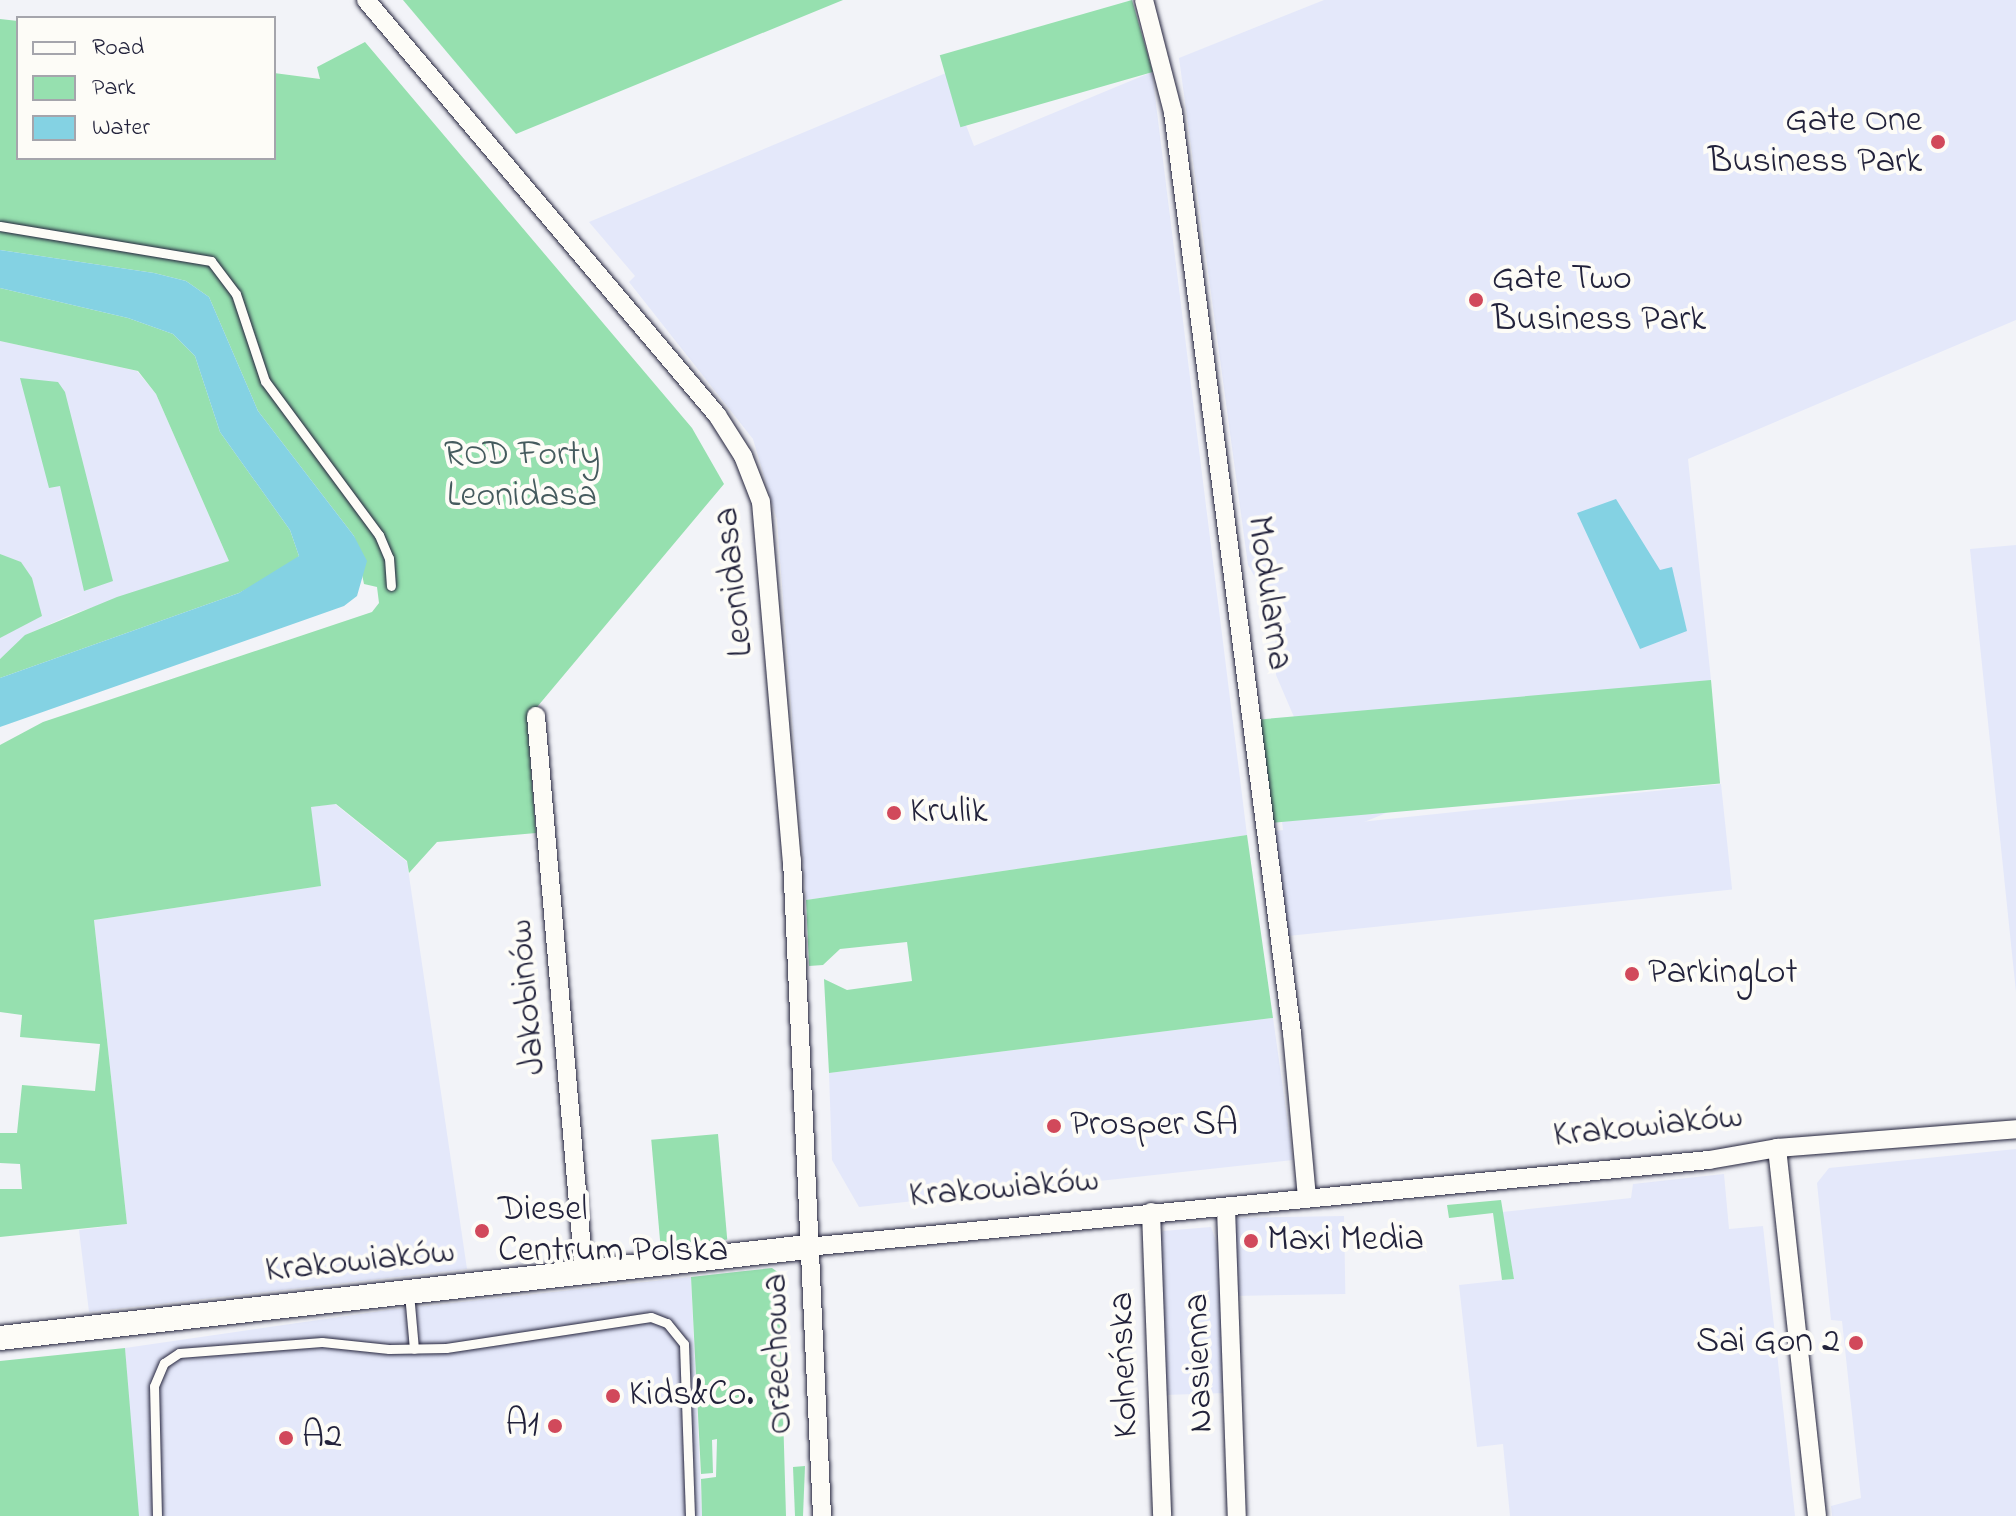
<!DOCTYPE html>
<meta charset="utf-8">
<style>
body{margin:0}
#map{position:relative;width:2016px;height:1516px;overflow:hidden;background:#f2f3f8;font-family:"Indie Flower",sans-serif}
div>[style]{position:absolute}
.built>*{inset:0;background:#e4e8fa;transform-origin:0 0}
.green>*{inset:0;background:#96e0af;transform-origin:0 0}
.water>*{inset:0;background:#84d2e3}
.roads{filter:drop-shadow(0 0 2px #22223b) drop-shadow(0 0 2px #22223b)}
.service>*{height:9px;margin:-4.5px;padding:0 4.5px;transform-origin:4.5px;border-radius:4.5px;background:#fdfcf7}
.minor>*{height:18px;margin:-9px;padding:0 9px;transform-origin:9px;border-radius:9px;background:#fdfcf7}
.tertiary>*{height:24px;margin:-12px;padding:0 12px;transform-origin:12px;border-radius:12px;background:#fdfcf7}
.dots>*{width:22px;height:22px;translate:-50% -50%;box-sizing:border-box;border:4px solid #fdfcf7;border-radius:50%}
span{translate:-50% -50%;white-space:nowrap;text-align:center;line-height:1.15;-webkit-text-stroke:8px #fdfcf7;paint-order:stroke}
.poi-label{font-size:36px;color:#22223b}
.right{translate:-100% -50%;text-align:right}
.left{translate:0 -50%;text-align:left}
.park-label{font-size:36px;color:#455b5e}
.street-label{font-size:36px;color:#22223b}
.legend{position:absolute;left:16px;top:16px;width:260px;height:144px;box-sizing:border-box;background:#fdfcf7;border:2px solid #a5a5ac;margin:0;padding:10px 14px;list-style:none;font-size:24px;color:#22223b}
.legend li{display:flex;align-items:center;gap:16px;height:40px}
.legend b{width:40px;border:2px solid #a5a5ac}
</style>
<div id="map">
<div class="built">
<i style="clip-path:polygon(1324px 0,2016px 0,2016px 320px,1688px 459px,1711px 680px,1286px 854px,1276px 774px,1312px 759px,1276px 675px,1275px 630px,1291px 622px,1279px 593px,1266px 597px,1248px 565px,1179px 58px)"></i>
<i style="clip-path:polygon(1152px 72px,1247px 835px,806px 900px,777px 520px,753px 439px,629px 282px,635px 276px,589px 222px,946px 73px,974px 146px)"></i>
<i style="clip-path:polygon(0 341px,137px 371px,156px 394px,229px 561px,70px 615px,26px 635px,0 659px)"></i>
<i style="clip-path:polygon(2016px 545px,2016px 992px,1970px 549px)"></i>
<i style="left:1721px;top:784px;width:106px;height:456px;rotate:84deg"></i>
<i style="clip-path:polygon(335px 804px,407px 862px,467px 1269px,89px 1312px,79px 1230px,127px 1224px,94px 920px,320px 886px,310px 807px)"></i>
<i style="clip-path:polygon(1273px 1018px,1293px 1160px,859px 1207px,832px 1160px,829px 1073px)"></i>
<i style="clip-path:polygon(2016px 1149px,2016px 1516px,1832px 1516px,1831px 1506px,1861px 1498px,1842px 1321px,1831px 1320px,1817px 1183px,1829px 1168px)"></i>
<i style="clip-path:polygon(1724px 1174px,1729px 1229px,1763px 1226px,1795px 1516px,1510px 1516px,1503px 1444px,1477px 1447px,1459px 1285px,1514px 1279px,1502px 1212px,1631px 1198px,1633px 1184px)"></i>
<i style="left:1344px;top:1216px;width:78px;height:114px;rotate:89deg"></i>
<i style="clip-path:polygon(1211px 1227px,1219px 1250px,1226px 1393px,1164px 1395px,1158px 1238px,1163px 1231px)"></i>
<i style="clip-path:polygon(691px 1277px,702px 1516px,137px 1516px,125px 1348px,388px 1310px)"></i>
</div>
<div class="green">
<i style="clip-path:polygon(403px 0,843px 0,516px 134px)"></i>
<i style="left:1132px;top:0;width:75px;height:200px;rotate:74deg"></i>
<i style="clip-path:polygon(0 19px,18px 21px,18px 158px,274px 158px,274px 73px,320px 79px,317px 67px,365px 42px,692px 428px,724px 484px,527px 719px,536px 833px,437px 842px,409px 873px,407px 861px,336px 804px,311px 807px,321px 886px,94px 920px,127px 1224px,0 1237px,0 1189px,22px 1189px,20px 1164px,0 1163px,0 1133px,17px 1133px,22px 1085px,95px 1091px,100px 1044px,20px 1037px,22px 1015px,0 1012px,0 745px,43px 722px,372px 612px,379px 603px,377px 587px,364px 584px,354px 536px,258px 411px,209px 297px,186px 281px,154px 273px,0 250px)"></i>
<i style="clip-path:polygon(0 288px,128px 318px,173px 334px,195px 356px,220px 432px,290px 530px,299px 556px,290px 566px,239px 593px,0 678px,0 659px,25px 635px,117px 597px,229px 561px,156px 394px,138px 371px,0 341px)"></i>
<i style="clip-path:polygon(20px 378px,58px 382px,65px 392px,113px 581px,84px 591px,60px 486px,49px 488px)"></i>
<i style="clip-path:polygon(0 554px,21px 562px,32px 578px,42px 616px,0 638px)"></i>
<i style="left:1711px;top:680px;width:104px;height:459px;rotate:85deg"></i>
<i style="clip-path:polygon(1247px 835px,1273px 1018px,829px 1073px,824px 979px,847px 990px,912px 981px,907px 942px,840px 949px,823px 965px,809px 966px,806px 900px)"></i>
<i style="left:718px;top:1134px;width:106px;height:67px;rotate:85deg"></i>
<i style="clip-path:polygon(1501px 1200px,1514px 1279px,1502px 1280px,1493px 1213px,1449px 1218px,1447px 1205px)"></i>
<i style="clip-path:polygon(772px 1268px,779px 1273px,786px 1516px,702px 1516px,701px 1479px,716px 1477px,717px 1439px,712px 1440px,713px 1473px,701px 1474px,691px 1277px)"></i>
<i style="clip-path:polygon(125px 1348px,139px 1516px,0 1516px,0 1361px)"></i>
<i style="clip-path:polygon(805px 1466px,803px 1516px,795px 1516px,793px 1467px)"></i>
</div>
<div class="water">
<i style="clip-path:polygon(0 250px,154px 273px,186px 281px,209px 297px,258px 411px,354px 536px,367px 561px,357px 596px,344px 606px,0 727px,0 678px,239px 593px,299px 556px,290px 530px,220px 432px,195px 356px,173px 334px,128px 318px,0 288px)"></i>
<i style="clip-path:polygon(1616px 499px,1660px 570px,1672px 567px,1687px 631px,1640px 649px,1577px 513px)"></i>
</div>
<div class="roads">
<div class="service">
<i style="left:0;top:226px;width:214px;rotate:9.4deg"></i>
<i style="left:211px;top:261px;width:41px;rotate:52.9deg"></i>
<i style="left:236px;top:294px;width:92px;rotate:71.6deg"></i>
<i style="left:265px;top:381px;width:192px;rotate:53.5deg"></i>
<i style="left:379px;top:535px;width:25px;rotate:67deg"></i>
<i style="left:389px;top:558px;width:28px;rotate:86deg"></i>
<i style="left:409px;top:1293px;width:56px;rotate:84.9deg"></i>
<i style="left:157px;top:1516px;width:130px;rotate:-91.3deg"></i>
<i style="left:154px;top:1386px;width:25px;rotate:-67deg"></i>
<i style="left:164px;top:1363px;width:18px;rotate:-34deg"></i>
<i style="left:179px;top:1353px;width:143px;rotate:-4.4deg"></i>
<i style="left:322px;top:1342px;width:67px;rotate:6deg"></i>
<i style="left:389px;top:1349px;width:57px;rotate:-1deg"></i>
<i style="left:446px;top:1348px;width:207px;rotate:-8.6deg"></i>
<i style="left:651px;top:1317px;width:17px;rotate:21deg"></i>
<i style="left:667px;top:1323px;width:27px;rotate:51deg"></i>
<i style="left:684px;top:1344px;width:172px;rotate:88deg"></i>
</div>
<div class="minor">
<i style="left:366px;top:0;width:544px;rotate:49.78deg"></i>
<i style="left:717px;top:415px;width:49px;rotate:57.6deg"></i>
<i style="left:743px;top:456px;width:49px;rotate:68.6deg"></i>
<i style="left:761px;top:502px;width:359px;rotate:85.1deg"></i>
<i style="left:792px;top:860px;width:657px;rotate:87.38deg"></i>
<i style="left:1144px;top:0;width:116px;rotate:75.5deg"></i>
<i style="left:1173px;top:112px;width:929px;rotate:82.64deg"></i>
<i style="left:1292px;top:1033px;width:166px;rotate:84.8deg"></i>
<i style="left:536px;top:716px;width:559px;rotate:85.07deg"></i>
<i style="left:1777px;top:1148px;width:370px;rotate:83.8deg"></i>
<i style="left:1226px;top:1208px;width:308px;rotate:88deg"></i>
<i style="left:1151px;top:1212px;width:304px;rotate:87.9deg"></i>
<i style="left:807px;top:1247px;width:906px;rotate:-5.51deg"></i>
<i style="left:1709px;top:1160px;width:69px;rotate:-10deg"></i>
<i style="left:1777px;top:1148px;width:240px;rotate:-4.5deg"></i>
</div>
<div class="tertiary">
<i style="left:0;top:1338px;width:812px;rotate:-6.43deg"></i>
</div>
</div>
<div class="dots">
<i style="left:1938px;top:142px;background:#d1495b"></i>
<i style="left:1476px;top:300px;background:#d1495b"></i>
<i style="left:894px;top:813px;background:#d1495b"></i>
<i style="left:1632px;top:974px;background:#d1495b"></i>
<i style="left:1054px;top:1126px;background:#d1495b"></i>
<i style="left:482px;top:1231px;background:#d1495b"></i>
<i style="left:1251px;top:1241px;background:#d1495b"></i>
<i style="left:1856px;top:1343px;background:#d1495b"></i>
<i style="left:613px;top:1396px;background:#d1495b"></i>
<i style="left:555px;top:1426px;background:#d1495b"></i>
<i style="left:286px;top:1438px;background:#d1495b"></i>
</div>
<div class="poi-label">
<span class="right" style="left:1922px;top:142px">Gate One<br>Business Park</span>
<span class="left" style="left:1492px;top:300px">Gate Two<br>Business Park</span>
<span class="left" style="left:910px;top:813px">Krulik</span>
<span class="left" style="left:1648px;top:974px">ParkingLot</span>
<span class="left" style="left:1070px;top:1126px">Prosper SA</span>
<span class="left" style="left:498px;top:1231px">Diesel<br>Centrum Polska</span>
<span class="left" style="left:1267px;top:1241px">Maxi Media</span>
<span class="right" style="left:1840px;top:1343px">Sai Gon 2</span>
<span class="left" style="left:629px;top:1396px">Kids&amp;Co.</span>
<span class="right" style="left:539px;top:1426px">A1</span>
<span class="left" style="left:302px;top:1438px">A2</span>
</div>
<div class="park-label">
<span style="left:522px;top:476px">ROD Forty<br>Leonidasa</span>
</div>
<div class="street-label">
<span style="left:735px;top:582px;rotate:-96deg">Leonidasa</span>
<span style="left:1268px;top:593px;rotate:82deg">Modularna</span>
<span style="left:528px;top:997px;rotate:-95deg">Jakobinów</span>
<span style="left:1648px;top:1127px;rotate:-6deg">Krakowiaków</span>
<span style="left:1004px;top:1189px;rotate:-5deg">Krakowiaków</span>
<span style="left:360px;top:1262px;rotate:-6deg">Krakowiaków</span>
<span style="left:779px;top:1354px;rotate:-92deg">Orzechowa</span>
<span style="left:1200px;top:1363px;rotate:-92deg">Nasienna</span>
<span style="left:1125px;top:1365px;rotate:-92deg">Kolneńska</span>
</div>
<ul class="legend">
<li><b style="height:10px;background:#fdfcf7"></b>Road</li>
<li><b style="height:22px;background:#96e0af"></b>Park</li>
<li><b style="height:22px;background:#84d2e3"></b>Water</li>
</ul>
</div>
